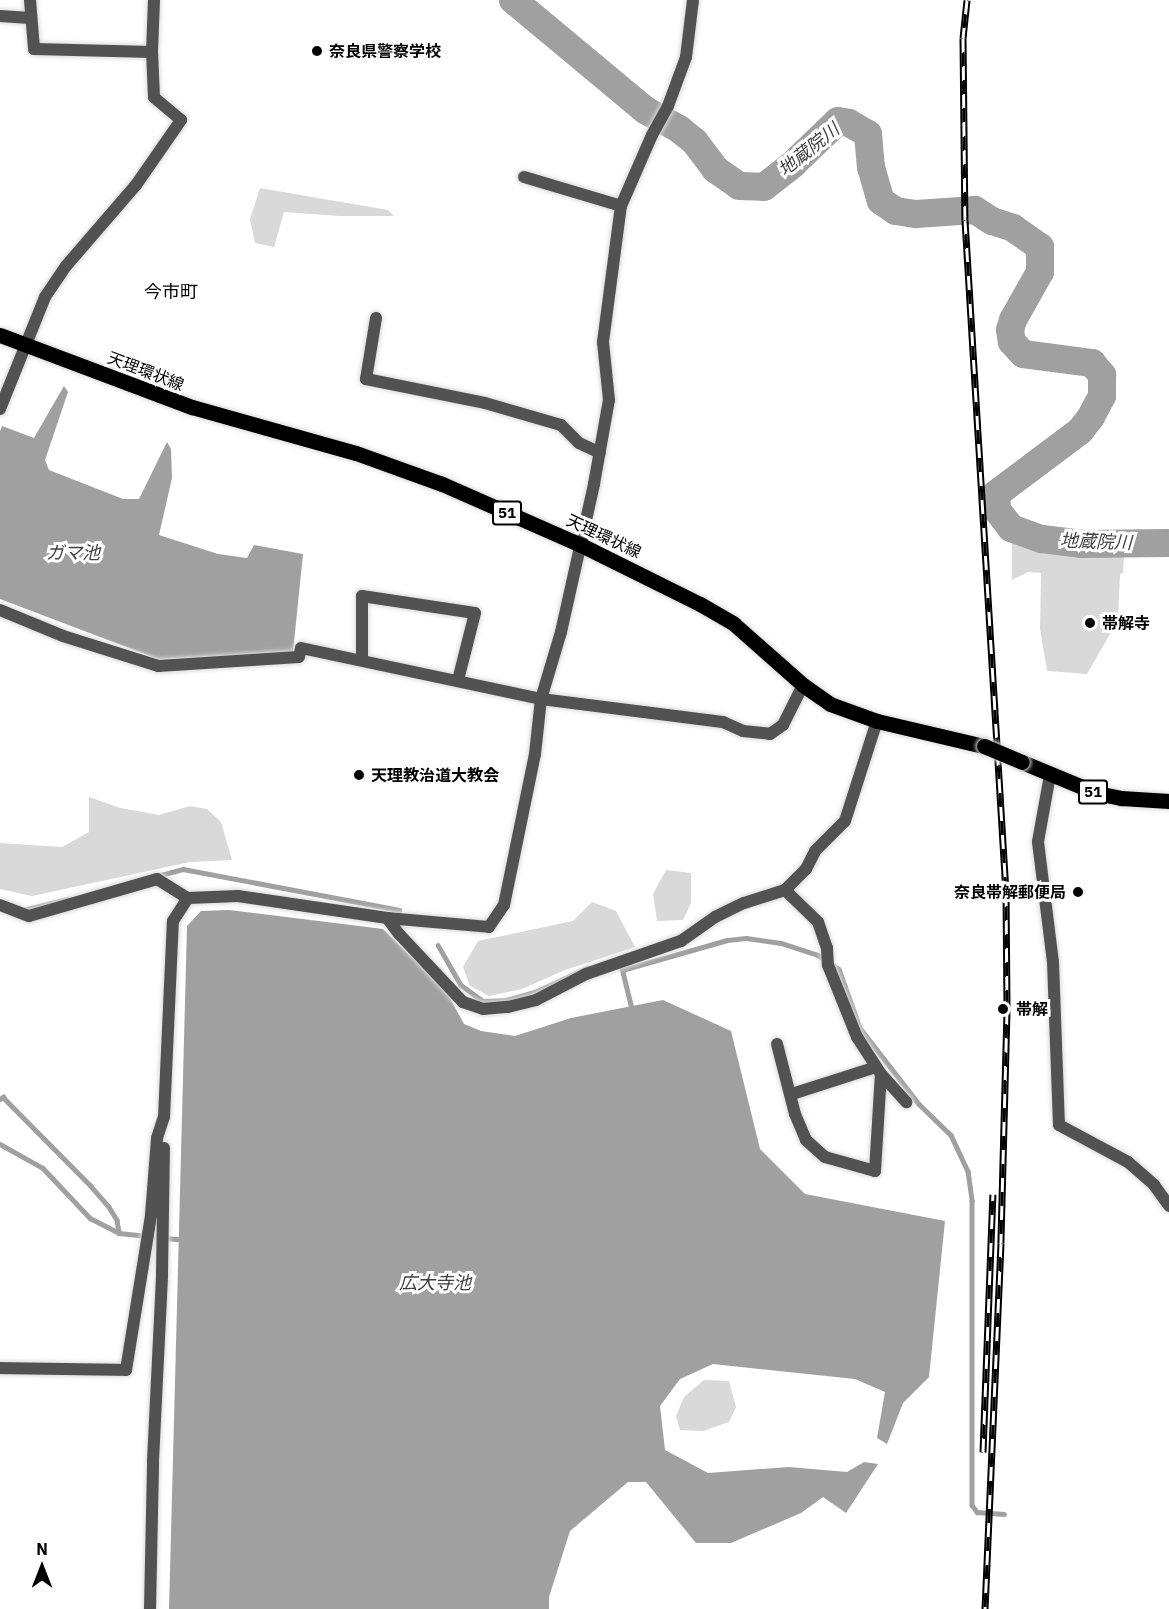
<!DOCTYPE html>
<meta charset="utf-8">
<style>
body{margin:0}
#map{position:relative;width:1169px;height:1609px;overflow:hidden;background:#fff;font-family:"IBM Plex Sans","Noto Sans JP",sans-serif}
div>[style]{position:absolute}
.green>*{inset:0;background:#d9d9d9}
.water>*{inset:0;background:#a0a0a0}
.stream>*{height:4.5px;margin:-2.25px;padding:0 2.25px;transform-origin:2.25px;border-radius:2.25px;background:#a0a0a0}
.river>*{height:28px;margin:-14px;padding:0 14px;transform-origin:14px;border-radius:14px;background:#a0a0a0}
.roads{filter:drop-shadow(0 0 2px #dbdbdb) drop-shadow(0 0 2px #dbdbdb)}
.minor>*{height:12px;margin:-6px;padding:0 6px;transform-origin:6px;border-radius:6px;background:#525252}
.primary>*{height:15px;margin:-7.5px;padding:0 7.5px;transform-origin:7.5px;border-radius:7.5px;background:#000}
.rail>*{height:7px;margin-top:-3.5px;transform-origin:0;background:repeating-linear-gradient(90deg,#fff 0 14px,#000 0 28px);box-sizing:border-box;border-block:2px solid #000}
.bridges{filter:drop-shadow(0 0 2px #dbdbdb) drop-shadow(0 0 2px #dbdbdb)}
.primary-bridge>*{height:15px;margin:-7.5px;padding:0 7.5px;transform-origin:7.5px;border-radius:7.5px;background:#000}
.dots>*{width:16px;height:16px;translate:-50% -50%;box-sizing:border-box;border:3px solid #fff;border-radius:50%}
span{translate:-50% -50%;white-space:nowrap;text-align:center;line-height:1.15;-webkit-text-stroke:6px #fff;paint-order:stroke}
.shield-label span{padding:2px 4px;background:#fff;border:2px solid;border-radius:4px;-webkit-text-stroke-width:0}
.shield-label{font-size:15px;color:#000;font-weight:700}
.poi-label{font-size:16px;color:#000;font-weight:700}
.left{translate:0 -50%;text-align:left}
.right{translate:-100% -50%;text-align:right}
.street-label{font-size:16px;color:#000}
.water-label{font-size:18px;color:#414141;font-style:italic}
.neighbourhood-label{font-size:18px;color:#000}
.north{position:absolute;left:12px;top:1537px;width:60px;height:60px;-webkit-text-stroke:4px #fff;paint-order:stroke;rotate:0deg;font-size:16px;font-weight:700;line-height:24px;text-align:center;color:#000}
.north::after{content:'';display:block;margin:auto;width:21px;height:27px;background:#000;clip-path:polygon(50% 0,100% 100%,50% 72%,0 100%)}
</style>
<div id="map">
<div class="green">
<i style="clip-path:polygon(260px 188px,388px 210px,394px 216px,339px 216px,284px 212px,274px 247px,255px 243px,250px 219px)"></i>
<i style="clip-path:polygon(1012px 539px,1045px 552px,1124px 554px,1123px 573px,1120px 574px,1118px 620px,1087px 674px,1047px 671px,1040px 629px,1041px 573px,1028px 572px,1012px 580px)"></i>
<i style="clip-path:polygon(89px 797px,120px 808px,159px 815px,190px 806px,207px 809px,221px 822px,232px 860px,190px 862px,32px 896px,0 889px,0 843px,62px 847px,89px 832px)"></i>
<i style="clip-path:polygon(666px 870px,691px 873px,691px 903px,683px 920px,657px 921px,653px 894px)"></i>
<i style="clip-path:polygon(592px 902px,616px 911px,635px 947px,565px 970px,522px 989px,489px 996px,470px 986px,463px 967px,478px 941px,573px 921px)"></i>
<i style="clip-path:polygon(704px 1380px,729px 1381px,736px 1407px,729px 1422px,703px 1431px,680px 1430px,676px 1416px,684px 1397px)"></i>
</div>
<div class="water">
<i style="clip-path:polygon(64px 386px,68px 392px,45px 460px,49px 470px,123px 499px,139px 499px,167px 442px,171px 449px,172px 478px,159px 535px,218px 554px,247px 558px,254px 545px,303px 554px,293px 652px,158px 659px,0 599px,0 431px,2px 426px,34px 438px)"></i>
<i style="clip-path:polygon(229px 910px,383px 929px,446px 991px,464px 1024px,481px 1031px,515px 1036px,571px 1018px,663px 1000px,731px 1031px,760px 1149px,805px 1194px,945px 1221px,929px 1377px,903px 1403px,887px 1444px,877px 1438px,885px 1392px,855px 1379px,713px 1364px,680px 1379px,660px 1406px,665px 1450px,708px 1473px,789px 1467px,847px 1472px,864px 1462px,878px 1464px,846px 1513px,823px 1497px,801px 1513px,731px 1543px,696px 1543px,646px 1482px,628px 1482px,570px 1531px,549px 1597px,549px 1609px,169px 1609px,187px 926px,201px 911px)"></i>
</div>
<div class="stream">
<i style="left:157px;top:876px;width:27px;rotate:-15deg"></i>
<i style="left:183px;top:869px;width:220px;rotate:10.7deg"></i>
<i style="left:23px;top:910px;width:46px;rotate:-13.7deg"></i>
<i style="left:438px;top:945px;width:46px;rotate:60.1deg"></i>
<i style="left:461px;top:985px;width:27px;rotate:36deg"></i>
<i style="left:483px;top:1001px;width:23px;rotate:-2deg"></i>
<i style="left:506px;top:1000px;width:32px;rotate:-16deg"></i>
<i style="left:537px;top:991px;width:55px;rotate:-24.7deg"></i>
<i style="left:632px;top:1011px;width:42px;rotate:-103.7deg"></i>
<i style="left:622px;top:970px;width:109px;rotate:-15.9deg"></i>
<i style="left:727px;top:940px;width:19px;rotate:-6deg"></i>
<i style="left:746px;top:938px;width:35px;rotate:8deg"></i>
<i style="left:781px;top:943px;width:39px;rotate:18deg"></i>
<i style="left:818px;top:955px;width:25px;rotate:34deg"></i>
<i style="left:839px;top:969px;width:63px;rotate:70.4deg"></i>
<i style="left:860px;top:1028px;width:96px;rotate:52.2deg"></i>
<i style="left:919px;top:1104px;width:45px;rotate:44.1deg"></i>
<i style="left:951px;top:1135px;width:40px;rotate:65deg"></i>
<i style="left:968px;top:1171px;width:30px;rotate:82deg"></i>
<i style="left:972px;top:1201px;width:304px;rotate:90deg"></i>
<i style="left:972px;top:1505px;width:9px;rotate:54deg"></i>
<i style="left:977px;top:1512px;width:27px;rotate:4deg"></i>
<i style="left:0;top:1099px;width:4px;rotate:-34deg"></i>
<i style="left:3px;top:1097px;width:124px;rotate:45.3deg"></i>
<i style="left:90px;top:1185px;width:29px;rotate:49deg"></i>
<i style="left:109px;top:1207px;width:15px;rotate:58deg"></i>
<i style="left:117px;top:1220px;width:13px;rotate:81deg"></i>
<i style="left:0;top:1144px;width:49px;rotate:29.2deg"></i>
<i style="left:43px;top:1168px;width:69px;rotate:46.8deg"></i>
<i style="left:90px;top:1218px;width:33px;rotate:27deg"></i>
<i style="left:119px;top:1233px;width:66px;rotate:6.1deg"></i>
</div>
<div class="river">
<i style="left:513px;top:0;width:172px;rotate:39.8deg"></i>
<i style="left:645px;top:110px;width:39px;rotate:29deg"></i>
<i style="left:679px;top:129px;width:21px;rotate:39deg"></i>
<i style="left:695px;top:142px;width:34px;rotate:53deg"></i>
<i style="left:715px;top:169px;width:29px;rotate:35deg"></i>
<i style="left:739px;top:186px;width:25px;rotate:2deg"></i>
<i style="left:764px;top:187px;width:37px;rotate:-38deg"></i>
<i style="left:793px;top:164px;width:62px;rotate:-43.7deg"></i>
<i style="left:838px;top:121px;width:11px;rotate:10deg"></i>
<i style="left:849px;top:123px;width:22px;rotate:30deg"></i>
<i style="left:868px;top:134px;width:33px;rotate:85deg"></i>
<i style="left:871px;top:167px;width:35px;rotate:74deg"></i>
<i style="left:881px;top:201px;width:18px;rotate:34deg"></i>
<i style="left:896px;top:211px;width:20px;rotate:9deg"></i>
<i style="left:916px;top:214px;width:59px;rotate:-3.9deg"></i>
<i style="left:975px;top:210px;width:20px;rotate:33deg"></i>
<i style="left:992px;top:221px;width:22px;rotate:18deg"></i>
<i style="left:1013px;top:228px;width:33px;rotate:35deg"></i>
<i style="left:1040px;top:247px;width:25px;rotate:90deg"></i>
<i style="left:1040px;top:272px;width:55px;rotate:119.4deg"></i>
<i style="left:1013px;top:320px;width:10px;rotate:107deg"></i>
<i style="left:1010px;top:330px;width:12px;rotate:81deg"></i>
<i style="left:1012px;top:342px;width:16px;rotate:47deg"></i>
<i style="left:1023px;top:354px;width:70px;rotate:7.4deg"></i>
<i style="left:1092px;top:363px;width:16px;rotate:50deg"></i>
<i style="left:1102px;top:375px;width:21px;rotate:90deg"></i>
<i style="left:1102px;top:396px;width:24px;rotate:118deg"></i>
<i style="left:1091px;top:417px;width:18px;rotate:128deg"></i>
<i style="left:1080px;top:431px;width:105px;rotate:143.1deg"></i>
<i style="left:996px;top:494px;width:16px;rotate:86deg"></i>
<i style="left:997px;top:510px;width:23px;rotate:52deg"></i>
<i style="left:1011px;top:528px;width:33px;rotate:20deg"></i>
<i style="left:1042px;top:539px;width:39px;rotate:7deg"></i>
<i style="left:1081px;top:544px;width:88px;rotate:-0.7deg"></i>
</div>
<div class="roads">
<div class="minor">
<i style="left:30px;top:0;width:49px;rotate:85.3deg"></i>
<i style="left:34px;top:49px;width:118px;rotate:1.5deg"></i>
<i style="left:0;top:16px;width:30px;rotate:4deg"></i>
<i style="left:524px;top:177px;width:101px;rotate:16.6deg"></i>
<i style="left:376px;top:318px;width:62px;rotate:99.3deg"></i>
<i style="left:366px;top:379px;width:121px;rotate:11.4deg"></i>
<i style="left:485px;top:403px;width:79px;rotate:16.1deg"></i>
<i style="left:561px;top:425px;width:25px;rotate:45deg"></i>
<i style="left:579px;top:443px;width:23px;rotate:25deg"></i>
<i style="left:0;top:409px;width:121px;rotate:-68.1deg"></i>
<i style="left:45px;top:297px;width:37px;rotate:-56deg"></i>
<i style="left:66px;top:266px;width:107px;rotate:-49.2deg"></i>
<i style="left:136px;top:185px;width:79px;rotate:-55.3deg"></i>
<i style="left:181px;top:120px;width:35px;rotate:-140deg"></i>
<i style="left:154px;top:97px;width:45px;rotate:-92.5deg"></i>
<i style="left:152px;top:52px;width:52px;rotate:-87.8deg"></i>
<i style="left:0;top:610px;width:68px;rotate:22.4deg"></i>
<i style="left:63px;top:636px;width:100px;rotate:17.5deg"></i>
<i style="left:158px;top:666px;width:141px;rotate:-3.7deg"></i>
<i style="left:299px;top:657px;width:9px;rotate:-77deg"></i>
<i style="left:301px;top:648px;width:245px;rotate:12deg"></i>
<i style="left:541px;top:699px;width:183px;rotate:7.2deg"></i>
<i style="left:723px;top:722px;width:22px;rotate:24deg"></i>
<i style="left:743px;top:731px;width:27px;rotate:6deg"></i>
<i style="left:770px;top:734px;width:16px;rotate:-35deg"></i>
<i style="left:783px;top:725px;width:45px;rotate:-63.4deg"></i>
<i style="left:362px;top:659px;width:63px;rotate:-90deg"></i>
<i style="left:362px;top:596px;width:114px;rotate:8.6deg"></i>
<i style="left:475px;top:613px;width:69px;rotate:104.2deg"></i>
<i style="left:1050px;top:775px;width:68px;rotate:100.2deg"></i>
<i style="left:1038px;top:842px;width:121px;rotate:82.9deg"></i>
<i style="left:1053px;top:962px;width:163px;rotate:87.9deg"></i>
<i style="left:1059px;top:1125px;width:78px;rotate:28.2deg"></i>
<i style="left:1128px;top:1162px;width:35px;rotate:41deg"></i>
<i style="left:1154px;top:1185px;width:26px;rotate:54deg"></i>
<i style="left:785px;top:890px;width:46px;rotate:44.1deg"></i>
<i style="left:818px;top:922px;width:28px;rotate:71deg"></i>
<i style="left:827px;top:948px;width:17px;rotate:87deg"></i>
<i style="left:828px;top:965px;width:78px;rotate:68.1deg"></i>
<i style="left:857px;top:1037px;width:44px;rotate:57deg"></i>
<i style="left:881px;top:1074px;width:38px;rotate:48deg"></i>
<i style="left:0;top:905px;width:31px;rotate:21deg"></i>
<i style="left:29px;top:916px;width:133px;rotate:-16.1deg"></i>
<i style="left:157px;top:879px;width:36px;rotate:32deg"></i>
<i style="left:387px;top:918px;width:21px;rotate:53deg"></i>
<i style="left:400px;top:935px;width:92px;rotate:46.8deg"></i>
<i style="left:463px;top:1002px;width:21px;rotate:19deg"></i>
<i style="left:483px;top:1009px;width:25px;rotate:-5deg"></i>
<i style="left:508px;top:1007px;width:29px;rotate:-14deg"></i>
<i style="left:536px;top:1000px;width:56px;rotate:-27.5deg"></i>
<i style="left:586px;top:974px;width:101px;rotate:-19.2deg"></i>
<i style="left:681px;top:941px;width:42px;rotate:-35.2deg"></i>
<i style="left:715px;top:917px;width:32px;rotate:-26deg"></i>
<i style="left:744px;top:903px;width:43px;rotate:-17.6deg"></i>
<i style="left:785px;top:890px;width:30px;rotate:-45deg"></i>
<i style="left:806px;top:869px;width:20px;rotate:-63deg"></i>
<i style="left:815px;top:851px;width:42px;rotate:-45deg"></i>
<i style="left:845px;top:821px;width:105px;rotate:-72.3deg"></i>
<i style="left:777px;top:1044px;width:72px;rotate:75.6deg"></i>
<i style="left:795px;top:1114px;width:28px;rotate:67deg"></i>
<i style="left:806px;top:1140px;width:25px;rotate:42deg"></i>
<i style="left:825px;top:1157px;width:52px;rotate:15.6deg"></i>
<i style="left:875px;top:1171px;width:97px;rotate:-86.5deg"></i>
<i style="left:792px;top:1094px;width:88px;rotate:-17.8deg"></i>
<i style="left:0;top:1368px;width:126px;rotate:0.9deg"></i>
<i style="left:126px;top:1370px;width:157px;rotate:-80.8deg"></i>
<i style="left:151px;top:1215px;width:77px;rotate:-85.5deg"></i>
<i style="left:157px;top:1138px;width:22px;rotate:-72deg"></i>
<i style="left:164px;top:1117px;width:196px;rotate:-87.4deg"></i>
<i style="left:173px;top:921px;width:27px;rotate:-57deg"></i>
<i style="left:188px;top:898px;width:50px;rotate:-2.3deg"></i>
<i style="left:238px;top:896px;width:151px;rotate:8.4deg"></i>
<i style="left:387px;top:918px;width:102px;rotate:5deg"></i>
<i style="left:489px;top:927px;width:27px;rotate:-56deg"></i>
<i style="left:504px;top:905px;width:154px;rotate:-78.4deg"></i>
<i style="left:535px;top:754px;width:55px;rotate:-83.8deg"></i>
<i style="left:541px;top:699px;width:70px;rotate:-73.4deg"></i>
<i style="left:561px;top:632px;width:152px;rotate:-77.4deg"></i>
<i style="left:594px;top:484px;width:85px;rotate:-79.9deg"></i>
<i style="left:609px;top:400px;width:58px;rotate:-95.9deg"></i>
<i style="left:603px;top:342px;width:137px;rotate:-82.5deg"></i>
<i style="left:621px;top:206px;width:77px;rotate:-66.4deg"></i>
<i style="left:652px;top:135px;width:33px;rotate:-61deg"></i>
<i style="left:668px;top:106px;width:52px;rotate:-69.8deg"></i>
<i style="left:686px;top:57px;width:57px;rotate:-83deg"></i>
<i style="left:150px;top:1609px;width:148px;rotate:-88.8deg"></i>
<i style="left:153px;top:1461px;width:187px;rotate:-87.2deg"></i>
<i style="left:162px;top:1274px;width:126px;rotate:-89.1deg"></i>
</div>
<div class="primary">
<i style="left:0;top:335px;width:205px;rotate:20.6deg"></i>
<i style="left:192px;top:407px;width:170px;rotate:15.7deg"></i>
<i style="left:356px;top:453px;width:91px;rotate:19.8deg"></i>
<i style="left:442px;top:484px;width:152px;rotate:23.7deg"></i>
<i style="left:581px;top:545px;width:133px;rotate:26.4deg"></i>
<i style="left:700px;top:604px;width:39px;rotate:30deg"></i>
<i style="left:734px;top:624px;width:92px;rotate:41.5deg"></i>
<i style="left:803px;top:685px;width:33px;rotate:35deg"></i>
<i style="left:830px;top:704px;width:50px;rotate:19.9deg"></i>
<i style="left:877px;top:721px;width:110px;rotate:13.2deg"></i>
<i style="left:1022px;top:762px;width:81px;rotate:22.5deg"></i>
<i style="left:1097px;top:793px;width:25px;rotate:12deg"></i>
<i style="left:1121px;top:798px;width:48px;rotate:3.6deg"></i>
</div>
</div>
<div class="rail">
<i style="left:967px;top:0;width:38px;rotate:96deg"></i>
<i style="left:963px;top:38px;width:182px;rotate:89.4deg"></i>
<i style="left:965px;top:220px;width:673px;rotate:86.51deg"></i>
<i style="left:1006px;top:892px;width:118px;rotate:89.5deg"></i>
<i style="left:1007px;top:1010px;width:233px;rotate:91.5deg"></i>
<i style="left:1001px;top:1243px;width:366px;rotate:92.5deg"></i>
<i style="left:983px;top:1452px;width:258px;rotate:-87.8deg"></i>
</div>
<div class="bridges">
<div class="primary-bridge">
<i style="left:984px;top:746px;width:41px;rotate:22.8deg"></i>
</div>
</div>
<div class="dots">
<i style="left:317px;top:51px;background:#000"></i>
<i style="left:1090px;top:623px;background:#000"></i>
<i style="left:359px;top:775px;background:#000"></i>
<i style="left:1078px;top:892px;background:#000"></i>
<i style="left:1003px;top:1009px;background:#000"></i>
</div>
<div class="shield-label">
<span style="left:507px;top:513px">51</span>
<span style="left:1093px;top:792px">51</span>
</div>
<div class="poi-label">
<span class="left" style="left:329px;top:51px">奈良県警察学校</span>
<span class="left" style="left:1102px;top:623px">帯解寺</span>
<span class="left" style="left:371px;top:775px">天理教治道大教会</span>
<span class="right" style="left:1066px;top:892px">奈良帯解郵便局</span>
<span class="left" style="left:1016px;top:1009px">帯解</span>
</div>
<div class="street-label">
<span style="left:146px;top:371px;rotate:21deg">天理環状線</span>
<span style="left:604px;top:536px;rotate:25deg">天理環状線</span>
</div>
<div class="water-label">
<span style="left:809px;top:150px;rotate:-39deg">地蔵院川</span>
<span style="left:1096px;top:542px;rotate:2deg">地蔵院川</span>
<span style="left:73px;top:553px">ガマ池</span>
<span style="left:435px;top:1283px">広大寺池</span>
</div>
<div class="neighbourhood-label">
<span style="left:171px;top:292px">今市町</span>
</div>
<div class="north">N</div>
</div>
